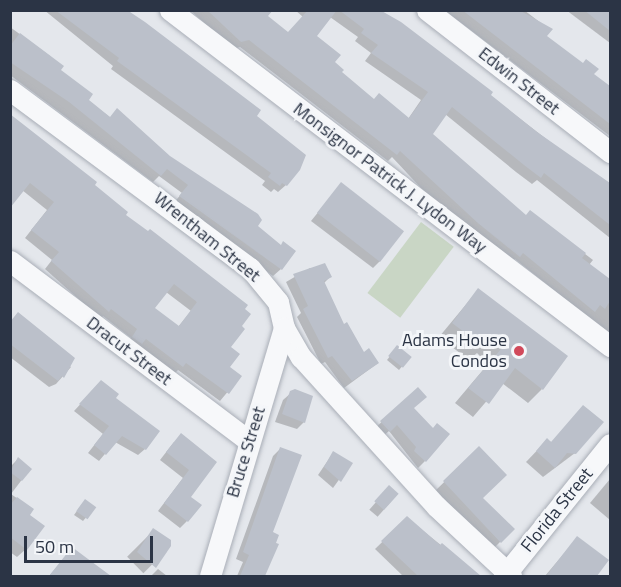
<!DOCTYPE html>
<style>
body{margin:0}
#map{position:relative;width:621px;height:587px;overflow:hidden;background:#e4e7ec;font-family:"Titillium Web",sans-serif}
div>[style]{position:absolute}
.green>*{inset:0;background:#c9d6c5;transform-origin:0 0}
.shadow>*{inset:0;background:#0003;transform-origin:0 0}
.building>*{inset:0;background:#bbc0ca;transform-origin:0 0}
.roads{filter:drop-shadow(0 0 2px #a9aeb7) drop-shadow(0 0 2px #a9aeb7)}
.street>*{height:21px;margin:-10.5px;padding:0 10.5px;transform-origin:10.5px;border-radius:10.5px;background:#f7f8fa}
.dots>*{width:16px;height:16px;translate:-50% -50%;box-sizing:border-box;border:3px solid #f4f6f9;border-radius:50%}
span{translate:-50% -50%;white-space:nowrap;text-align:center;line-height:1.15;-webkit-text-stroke:6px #f4f6f9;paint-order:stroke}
.street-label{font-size:18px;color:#2b3445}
.poi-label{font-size:18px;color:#2b3445}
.right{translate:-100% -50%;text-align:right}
.frame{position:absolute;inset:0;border:12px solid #2b3445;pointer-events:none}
.scale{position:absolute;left:24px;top:536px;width:129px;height:27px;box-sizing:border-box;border:3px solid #2b3445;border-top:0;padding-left:8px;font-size:18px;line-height:21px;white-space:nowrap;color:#2b3445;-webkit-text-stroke:4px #f4f6f9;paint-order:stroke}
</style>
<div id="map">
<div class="green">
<i style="left:421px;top:222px;width:41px;height:89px;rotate:37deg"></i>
</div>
<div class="shadow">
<i style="clip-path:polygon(44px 10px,123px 10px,255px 116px,286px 185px,278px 192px,274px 189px,271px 192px,262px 185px,265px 181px,111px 69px,113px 66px)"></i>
<i style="clip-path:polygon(evenodd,190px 10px,258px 10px,288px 34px,303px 17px,295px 10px,379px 10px,610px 188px,610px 238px,537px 180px,532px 184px,516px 172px,445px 114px,431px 134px,526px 217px,530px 212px,593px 260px,589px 265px,610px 281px,610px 335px,515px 259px,511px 263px,421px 188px,392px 157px,388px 161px,240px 47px,233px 49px,190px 10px,330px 17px,358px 37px,355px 41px,371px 53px,365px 61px,421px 100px,408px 119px,374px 100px,340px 73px,315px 36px,330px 17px)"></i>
<i style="clip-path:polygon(444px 10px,524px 10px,550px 30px,545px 37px,610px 88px,610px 136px)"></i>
<i style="clip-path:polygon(566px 10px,610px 10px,610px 43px)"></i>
<i style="clip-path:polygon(10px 27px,50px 56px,59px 71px,87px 100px,255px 226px,281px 269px,273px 276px,173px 204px,182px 193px,159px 176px,153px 182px,10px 75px)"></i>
<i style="clip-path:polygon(evenodd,10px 117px,123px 215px,148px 233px,150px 231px,228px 348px,228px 367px,240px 377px,220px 401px,178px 370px,174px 374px,125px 345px,131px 338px,103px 316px,101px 319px,45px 269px,52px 260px,25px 238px,47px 210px,22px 190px,10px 117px,166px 292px,191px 311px,178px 327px,153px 308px,166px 292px)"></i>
<i style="clip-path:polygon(341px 184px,380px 261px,373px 268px,311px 221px)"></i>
<i style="clip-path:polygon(310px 268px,330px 277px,323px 284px,343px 326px,363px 354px,378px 363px,344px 388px,325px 362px,321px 364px,297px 317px,301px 313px,286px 282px)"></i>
<i style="clip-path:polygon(478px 290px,542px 389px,528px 403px,502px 383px,473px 417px,455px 403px,488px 364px,477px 353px,469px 360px,439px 337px)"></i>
<i style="clip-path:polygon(10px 327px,71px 367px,56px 384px,49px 387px,10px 357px)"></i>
<i style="clip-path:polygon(394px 351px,410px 357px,399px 370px,387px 360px)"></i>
<i style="clip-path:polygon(101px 382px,145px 449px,138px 455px,115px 442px,99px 461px,88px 453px,103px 434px,74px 411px)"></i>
<i style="clip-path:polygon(418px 389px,413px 408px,425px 461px,418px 468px,389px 431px,381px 438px,374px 429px)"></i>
<i style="clip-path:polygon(291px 393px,304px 422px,297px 429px,275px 422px,283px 400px)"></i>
<i style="clip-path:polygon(547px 440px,575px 453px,543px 477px,526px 462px)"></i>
<i style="clip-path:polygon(174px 442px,215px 462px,189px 497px,187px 521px,180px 528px,158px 511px,183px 478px,160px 460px)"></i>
<i style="clip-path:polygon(479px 448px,481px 498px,513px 529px,490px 552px,434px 492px)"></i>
<i style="clip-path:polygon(280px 449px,271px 533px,277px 545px,263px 576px,237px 576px,243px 562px,236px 559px,273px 456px)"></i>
<i style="clip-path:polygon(333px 453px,351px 463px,333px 488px,318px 475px)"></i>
<i style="clip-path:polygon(18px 459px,30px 469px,11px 494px,32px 509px,28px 515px,26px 549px,17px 557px,10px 552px,10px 467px)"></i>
<i style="clip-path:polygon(610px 479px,610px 520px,590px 503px)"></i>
<i style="left:389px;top:487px;width:11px;height:30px;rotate:41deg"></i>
<i style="clip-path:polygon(82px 504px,94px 508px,83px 521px,74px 515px)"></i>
<i style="clip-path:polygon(407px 518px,472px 570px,467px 576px,403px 576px,375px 549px)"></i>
<i style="left:154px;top:530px;width:23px;height:38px;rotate:45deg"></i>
<i style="clip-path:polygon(577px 538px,607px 561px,595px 576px,545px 576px)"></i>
<i style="clip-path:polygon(72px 549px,109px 576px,49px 576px)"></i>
<i style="clip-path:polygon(158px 569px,167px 576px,151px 576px)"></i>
</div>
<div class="building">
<i style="clip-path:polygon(55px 10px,127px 10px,145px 22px,261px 110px,257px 116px,306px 155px,300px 170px,287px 186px,282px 183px,280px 186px,268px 177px,271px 173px,117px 61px,119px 58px)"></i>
<i style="clip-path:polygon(207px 10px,273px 10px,268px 16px,288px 32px,308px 10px,337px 10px,317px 36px,341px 55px,335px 62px,344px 70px,342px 72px,374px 99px,379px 93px,409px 118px,428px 92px,371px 53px,378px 45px,361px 33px,364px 29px,339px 10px,380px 10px,401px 22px,493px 92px,491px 95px,537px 132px,610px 183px,610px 225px,544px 173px,541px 178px,524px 165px,452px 107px,433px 134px,526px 215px,530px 210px,586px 253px,582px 258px,610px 279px,610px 301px,605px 309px,600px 305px,595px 312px,523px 253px,520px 257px,479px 224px,400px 151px,397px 155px,249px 40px,241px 42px)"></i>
<i style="clip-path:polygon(462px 10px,519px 10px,553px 29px,547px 36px,583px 63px,586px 59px,599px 69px,594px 74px,610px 86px,610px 124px)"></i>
<i style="clip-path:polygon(584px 10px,610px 10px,610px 31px)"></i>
<i style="clip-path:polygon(20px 33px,64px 66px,61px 70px,93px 94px,89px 100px,110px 117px,117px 108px,170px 156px,258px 214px,262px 220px,258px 226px,281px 245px,283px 241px,296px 251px,282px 270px,179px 196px,188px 185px,167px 169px,161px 176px,69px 102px,10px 62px,10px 46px)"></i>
<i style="clip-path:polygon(evenodd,10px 114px,97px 182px,95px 185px,128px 212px,126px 215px,148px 231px,150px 229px,248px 305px,245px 309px,251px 314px,242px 326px,245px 329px,231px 347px,240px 354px,230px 367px,242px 376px,229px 394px,186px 363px,183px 367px,146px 339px,142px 344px,132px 337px,137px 329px,111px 309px,109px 312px,51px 261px,59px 252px,31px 230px,54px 202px,30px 183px,10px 208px,10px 114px,174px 284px,197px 302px,179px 326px,155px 308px,174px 284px)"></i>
<i style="left:341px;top:182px;width:80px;height:39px;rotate:38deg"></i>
<i style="clip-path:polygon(325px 263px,332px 277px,324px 281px,344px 324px,347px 322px,364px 352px,369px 348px,379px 363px,352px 381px,332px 356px,328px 358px,303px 309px,308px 306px,293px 274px)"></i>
<i style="clip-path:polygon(478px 288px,568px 356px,543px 390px,515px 368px,489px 404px,468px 388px,501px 349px,492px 340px,484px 347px,452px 323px)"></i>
<i style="clip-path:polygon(18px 312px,75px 358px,64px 378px,62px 376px,58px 381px,10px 344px,10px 322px)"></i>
<i style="left:397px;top:345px;width:19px;height:14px;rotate:39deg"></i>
<i style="clip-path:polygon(101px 380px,119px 394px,116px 398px,160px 431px,146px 450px,122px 436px,106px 455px,94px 445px,109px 426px,79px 404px)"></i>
<i style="clip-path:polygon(418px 387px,427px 397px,414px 408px,433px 428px,437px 423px,450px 434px,426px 462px,414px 451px,416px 447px,397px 425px,390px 432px,380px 421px)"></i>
<i style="clip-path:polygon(295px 389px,313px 396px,305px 423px,282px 414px,290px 391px)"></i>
<i style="clip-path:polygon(583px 405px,604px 422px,576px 454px,567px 453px,555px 468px,536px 451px,547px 438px,551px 442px)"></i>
<i style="clip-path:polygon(181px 433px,217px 462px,191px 497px,202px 505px,188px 522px,164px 503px,189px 470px,166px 452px)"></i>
<i style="clip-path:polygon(479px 446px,507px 475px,483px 498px,515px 529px,501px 543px,443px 481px)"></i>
<i style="clip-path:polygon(280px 447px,302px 455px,273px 532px,279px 535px,276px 543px,279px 544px,265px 576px,240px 576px,249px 555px,243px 552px)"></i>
<i style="clip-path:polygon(333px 451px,353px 463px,341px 482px,324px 467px)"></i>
<i style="clip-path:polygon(18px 457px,32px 469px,22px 481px,10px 472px)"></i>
<i style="left:389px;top:485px;width:13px;height:22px;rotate:42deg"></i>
<i style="clip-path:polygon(17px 497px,34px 509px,30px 515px,45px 526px,27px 550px,10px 537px,10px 505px)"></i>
<i style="left:85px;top:499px;width:14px;height:15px;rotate:36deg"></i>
<i style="clip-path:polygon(407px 516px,440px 545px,442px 543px,481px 576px,418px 576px,381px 541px)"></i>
<i style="clip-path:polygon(153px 528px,171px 540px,171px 546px,156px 568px,137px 552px)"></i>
<i style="clip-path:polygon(577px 536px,609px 560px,597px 576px,546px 576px)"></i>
<i style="clip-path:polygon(72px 547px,88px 559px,111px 576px,49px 576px)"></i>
</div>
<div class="roads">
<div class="street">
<i style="left:170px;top:10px;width:554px;rotate:37.37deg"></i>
<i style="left:427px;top:10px;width:232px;rotate:37.8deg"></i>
<i style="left:10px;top:90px;width:299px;rotate:36.6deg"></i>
<i style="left:250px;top:268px;width:44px;rotate:50.5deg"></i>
<i style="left:278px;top:302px;width:27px;rotate:77deg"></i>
<i style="left:284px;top:328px;width:34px;rotate:60deg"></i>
<i style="left:301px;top:357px;width:201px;rotate:47.8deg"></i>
<i style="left:436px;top:506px;width:103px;rotate:43deg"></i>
<i style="left:10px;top:261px;width:299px;rotate:37deg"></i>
<i style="left:210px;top:576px;width:259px;rotate:-73.4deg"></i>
<i style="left:504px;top:576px;width:169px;rotate:-51.2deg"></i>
</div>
</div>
<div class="dots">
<i style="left:519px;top:351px;background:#d1495b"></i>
</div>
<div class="street-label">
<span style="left:519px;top:81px;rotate:38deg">Edwin Street</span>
<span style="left:390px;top:178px;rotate:37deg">Monsignor Patrick J. Lydon Way</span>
<span style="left:207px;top:237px;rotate:39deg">Wrentham Street</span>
<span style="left:129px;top:351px;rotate:37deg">Dracut Street</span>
<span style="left:246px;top:452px;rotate:-73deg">Bruce Street</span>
<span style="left:557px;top:510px;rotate:-51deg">Florida Street</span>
</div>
<div class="poi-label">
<span class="right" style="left:507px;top:351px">Adams House<br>Condos</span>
</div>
<div class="frame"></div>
<div class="scale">50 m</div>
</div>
